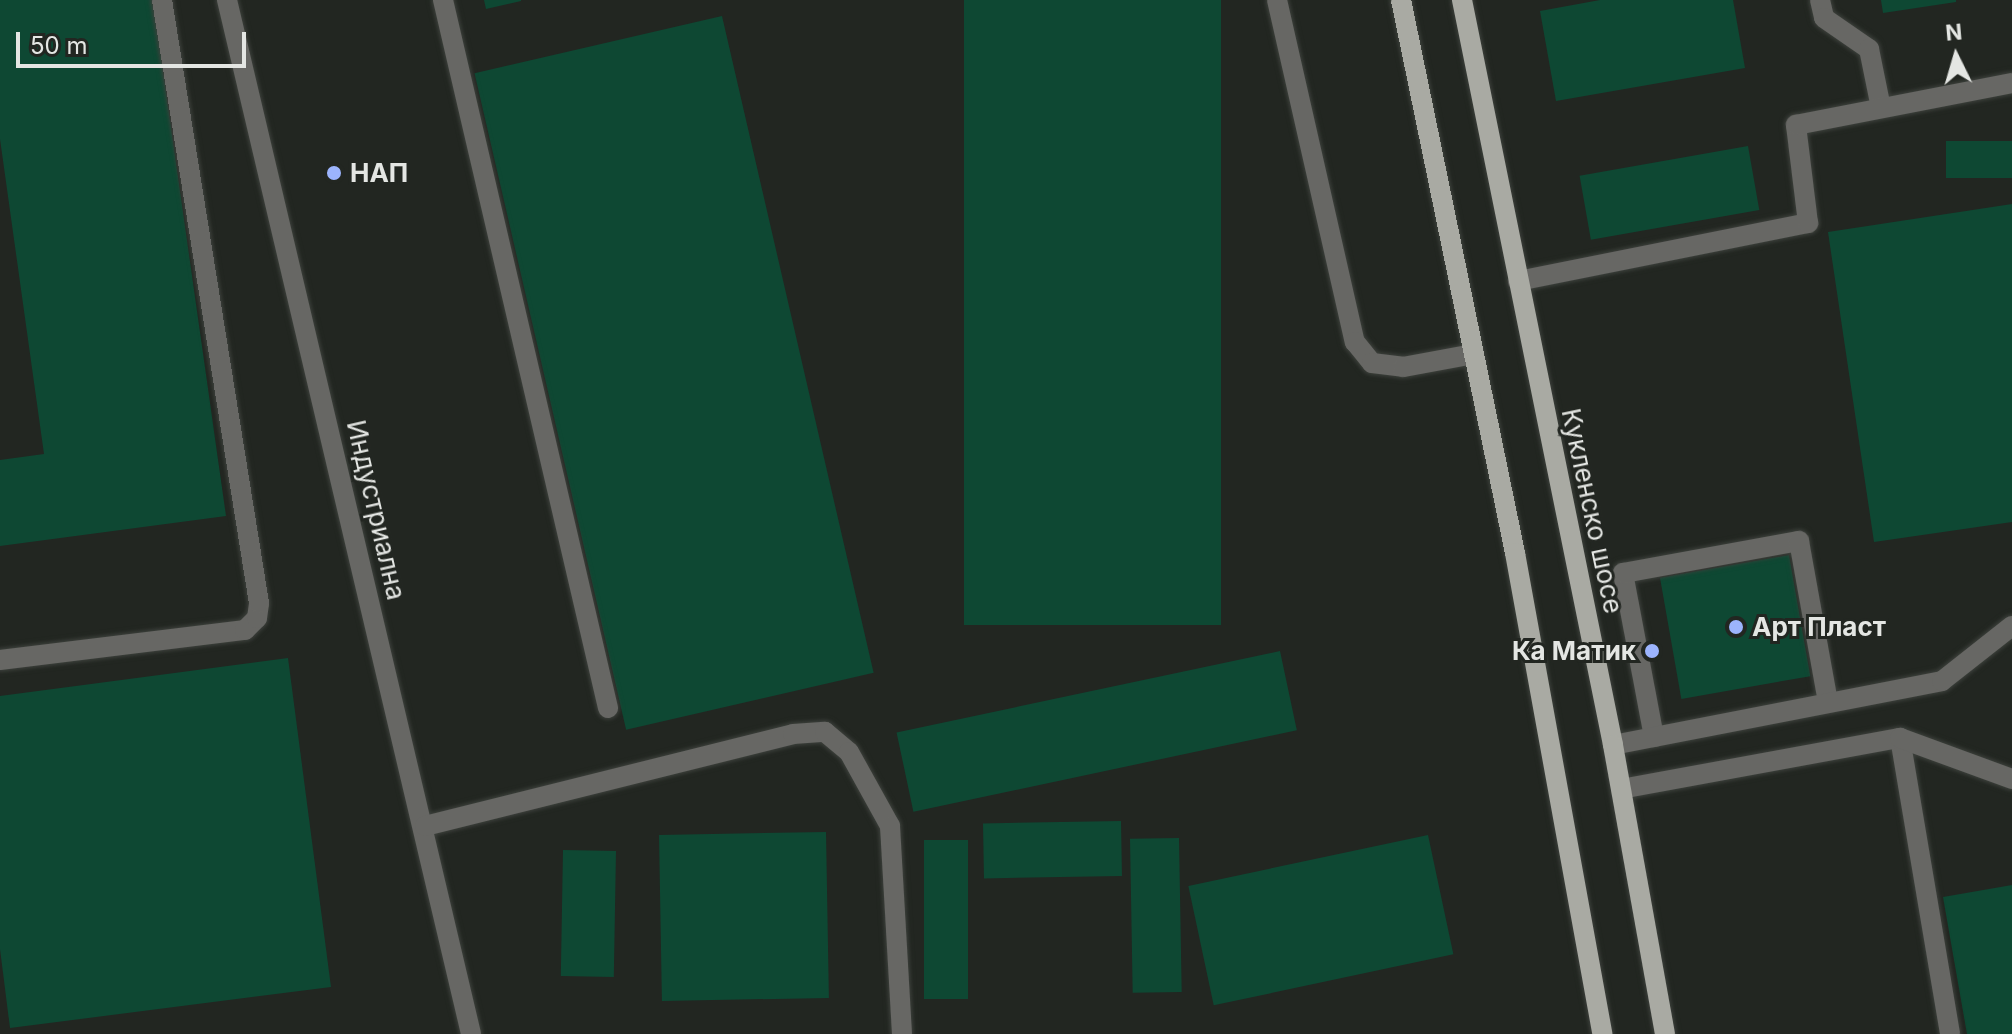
<!DOCTYPE html>
<meta charset="utf-8">
<style>
body{margin:0}
#map{position:relative;width:2012px;height:1034px;overflow:hidden;background:#222621;font-family:Inter,sans-serif}
div>[style]{position:absolute}
.building>*{inset:0;background:#0e4833;transform-origin:0 0}
.roads{filter:drop-shadow(0 0 2px #3d413c) drop-shadow(0 0 2px #3d413c)}
.minor>*{height:20px;margin:-10px;padding:0 10px;transform-origin:10px;border-radius:10px;background:#676764}
.major>*{height:20px;margin:-10px;padding:0 10px;transform-origin:10px;border-radius:10px;background:#a9aaa3}
.dots>*{width:22px;height:22px;translate:-50% -50%;box-sizing:border-box;border:4px solid #222621;border-radius:50%}
span{translate:-50% -50%;white-space:nowrap;text-align:center;line-height:1.15;-webkit-text-stroke:6px #222621;paint-order:stroke}
.poi-label{font-size:26px;color:#e4e6e3;font-weight:700}
.left{translate:0 -50%;text-align:left}
.right{translate:-100% -50%;text-align:right}
.street-label{font-size:26px;color:#e4e6e3}
.north{position:absolute;left:1916px;top:16px;width:80px;height:80px;-webkit-text-stroke:6px #222621;paint-order:stroke;rotate:355deg;font-size:22px;font-weight:700;line-height:32px;text-align:center;color:#e4e6e3}
.north::after{content:'';display:block;margin:auto;width:28px;height:36px;background:#e4e6e3;clip-path:polygon(50% 0,100% 100%,50% 72%,0 100%)}
.scale{position:absolute;left:16px;top:32px;width:230px;height:36px;box-sizing:border-box;border:4px solid #e4e6e3;border-top:0;padding-left:10px;font-size:24px;line-height:28px;white-space:nowrap;color:#e4e6e3;-webkit-text-stroke:6px #222621;paint-order:stroke}
</style>
<div id="map">
<div class="building">
<i style="clip-path:polygon(0 0,153px 0,226px 516px,0 546px,0 460px,44px 454px,0 139px)"></i>
<i style="clip-path:polygon(484px 0,521px 0,521px 1px,486px 9px)"></i>
<i style="left:964px;top:0;width:257px;height:625px"></i>
<i style="clip-path:polygon(1600px 0,1733px 0,1745px 68px,1556px 101px,1540px 11px)"></i>
<i style="clip-path:polygon(1881px 0,1956px 0,1956px 2px,1883px 13px)"></i>
<i style="left:722px;top:16px;width:674px;height:254px;rotate:77deg"></i>
<i style="left:2012px;top:141px;width:37px;height:66px;rotate:90deg"></i>
<i style="left:1748px;top:146px;width:65px;height:171px;rotate:80deg"></i>
<i style="clip-path:polygon(2012px 204px,2012px 522px,1874px 542px,1828px 232px)"></i>
<i style="left:1789px;top:555px;width:123px;height:131px;rotate:80deg"></i>
<i style="left:1280px;top:651px;width:81px;height:392px;rotate:78deg"></i>
<i style="clip-path:polygon(288px 658px,331px 987px,10px 1028px,0 949px,0 696px)"></i>
<i style="left:1121px;top:821px;width:55px;height:138px;rotate:89deg"></i>
<i style="left:826px;top:832px;width:166px;height:167px;rotate:89deg"></i>
<i style="left:1428px;top:835px;width:122px;height:245px;rotate:78deg"></i>
<i style="left:1179px;top:838px;width:154px;height:49px;rotate:89deg"></i>
<i style="left:968px;top:840px;width:159px;height:44px;rotate:90deg"></i>
<i style="left:563px;top:850px;width:53px;height:126px;rotate:1deg"></i>
<i style="clip-path:polygon(2012px 885px,2012px 1034px,1967px 1034px,1943px 897px)"></i>
</div>
<div class="roads">
<div class="minor">
<i style="left:227px;top:0;width:1062px;rotate:76.72deg"></i>
<i style="left:443px;top:0;width:727px;rotate:76.88deg"></i>
<i style="left:1277px;top:0;width:351px;rotate:77.2deg"></i>
<i style="left:1355px;top:342px;width:27px;rotate:51deg"></i>
<i style="left:1372px;top:363px;width:31px;rotate:7deg"></i>
<i style="left:1403px;top:367px;width:72px;rotate:-10.4deg"></i>
<i style="left:1820px;top:0;width:18px;rotate:77deg"></i>
<i style="left:1824px;top:18px;width:55px;rotate:34.6deg"></i>
<i style="left:1869px;top:49px;width:60px;rotate:78.5deg"></i>
<i style="left:1518px;top:281px;width:296px;rotate:-11.3deg"></i>
<i style="left:1808px;top:223px;width:99px;rotate:-97deg"></i>
<i style="left:1796px;top:125px;width:220px;rotate:-11deg"></i>
<i style="left:0;top:660px;width:247px;rotate:-7deg"></i>
<i style="left:245px;top:630px;width:17px;rotate:-45deg"></i>
<i style="left:257px;top:618px;width:15px;rotate:-82deg"></i>
<i style="left:259px;top:603px;width:611px;rotate:-99.14deg"></i>
<i style="left:1654px;top:737px;width:167px;rotate:-100.7deg"></i>
<i style="left:1623px;top:573px;width:179px;rotate:-10.3deg"></i>
<i style="left:1799px;top:541px;width:164px;rotate:79.8deg"></i>
<i style="left:1900px;top:738px;width:300px;rotate:80.4deg"></i>
<i style="left:1613px;top:745px;width:335px;rotate:-11deg"></i>
<i style="left:1942px;top:681px;width:89px;rotate:-38.2deg"></i>
<i style="left:1621px;top:789px;width:284px;rotate:-10.4deg"></i>
<i style="left:1900px;top:738px;width:119px;rotate:20.1deg"></i>
<i style="left:425px;top:826px;width:379px;rotate:-14deg"></i>
<i style="left:793px;top:734px;width:32px;rotate:-4deg"></i>
<i style="left:825px;top:732px;width:31px;rotate:40deg"></i>
<i style="left:849px;top:752px;width:85px;rotate:61deg"></i>
<i style="left:890px;top:826px;width:208px;rotate:86.7deg"></i>
</div>
<div class="major">
<i style="left:1401px;top:0;width:565px;rotate:78.35deg"></i>
<i style="left:1515px;top:553px;width:489px;rotate:79.7deg"></i>
<i style="left:1462px;top:0;width:760px;rotate:78.54deg"></i>
<i style="left:1613px;top:745px;width:294px;rotate:79.8deg"></i>
</div>
</div>
<div class="dots">
<i style="left:334px;top:173px;background:#9cb4fd"></i>
<i style="left:1736px;top:627px;background:#9cb4fd"></i>
<i style="left:1652px;top:651px;background:#9cb4fd"></i>
</div>
<div class="poi-label">
<span class="left" style="left:350px;top:173px">НАП</span>
<span class="left" style="left:1752px;top:627px">Арт Пласт</span>
<span class="right" style="left:1636px;top:651px">Ка Матик</span>
</div>
<div class="street-label">
<span style="left:376px;top:510px;rotate:77deg">Индустриална</span>
<span style="left:1592px;top:511px;rotate:78deg">Кукленско шосе</span>
</div>
<div class="north">N</div>
<div class="scale">50 m</div>
</div>
